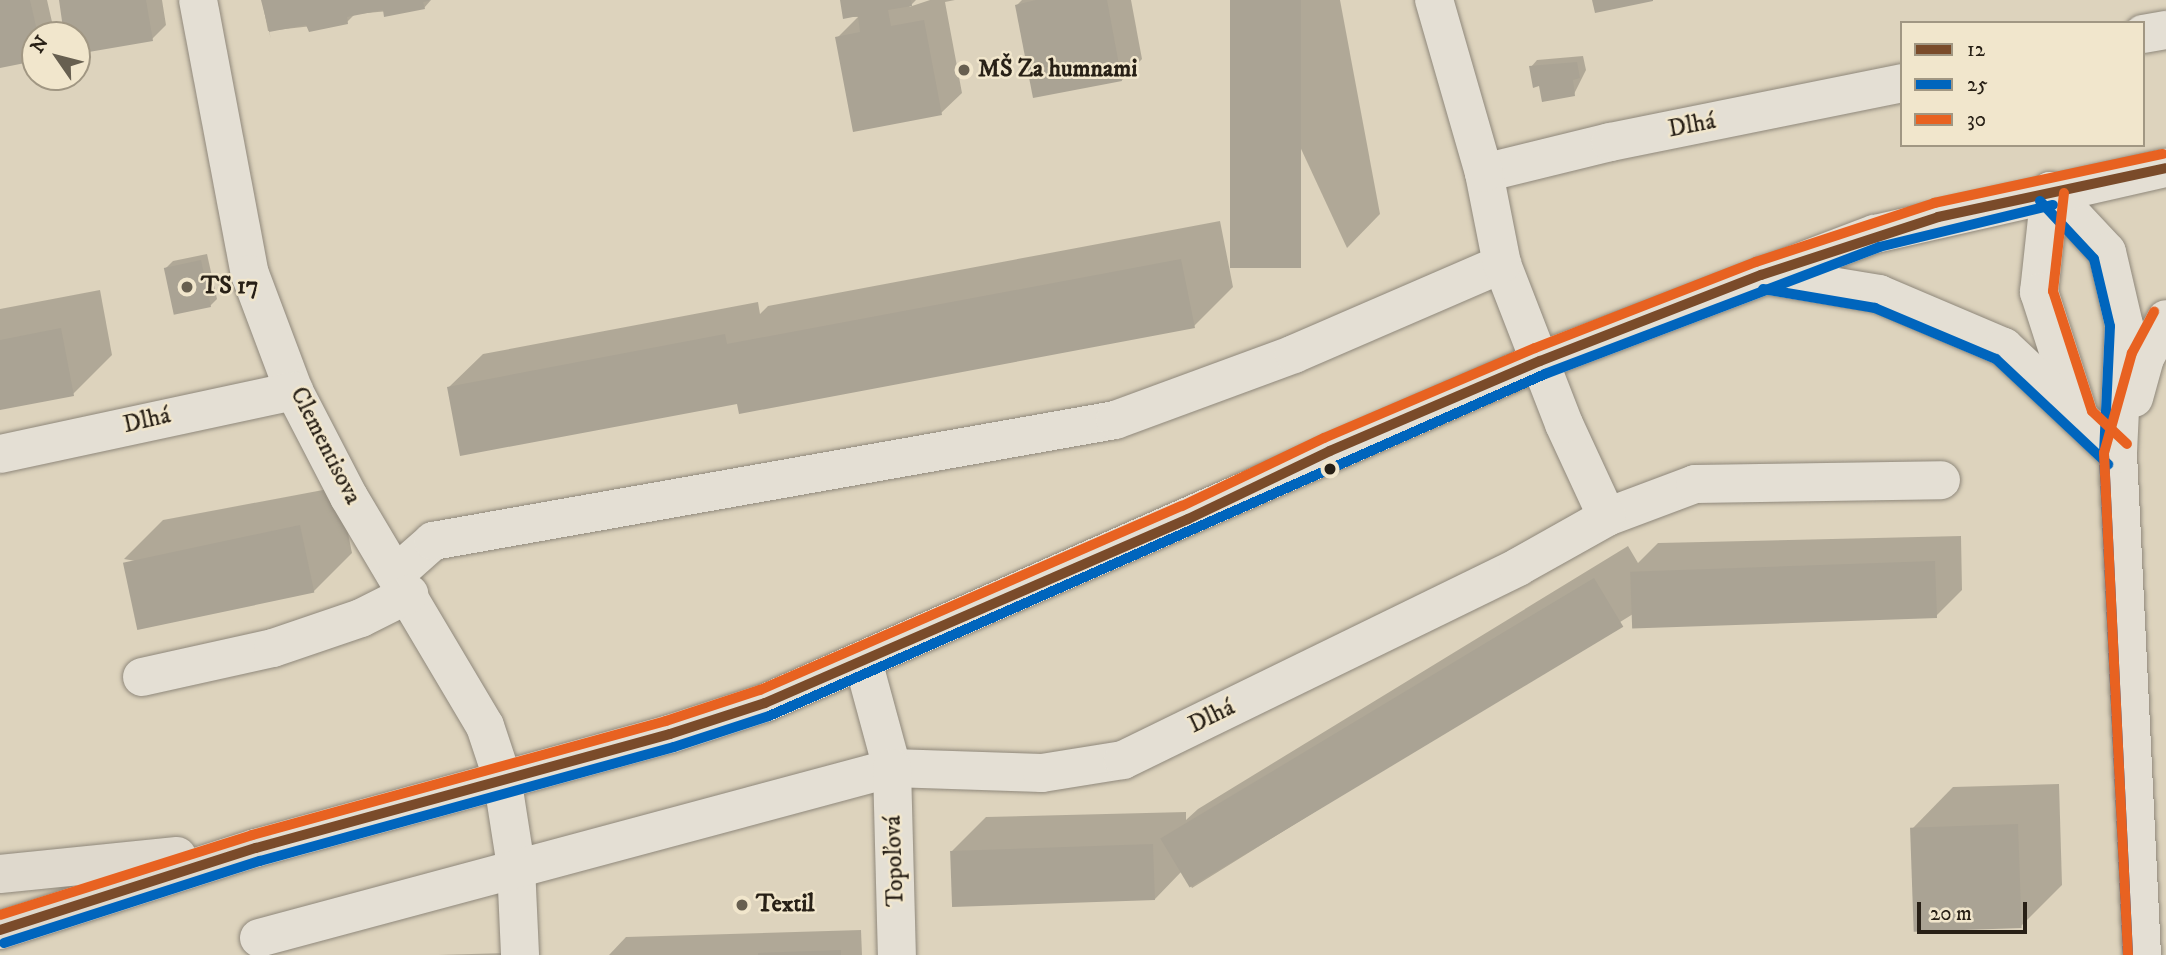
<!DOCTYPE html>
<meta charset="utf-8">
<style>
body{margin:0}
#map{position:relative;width:2166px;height:955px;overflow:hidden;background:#ddd3bd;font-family:"IM FELL DW Pica",serif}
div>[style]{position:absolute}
.shadow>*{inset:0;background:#0003}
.building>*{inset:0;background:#aaa394;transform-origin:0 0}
.roads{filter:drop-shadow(0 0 2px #8f887b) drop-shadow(0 0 2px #8f887b)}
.minor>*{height:38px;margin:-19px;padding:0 19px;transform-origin:19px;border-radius:19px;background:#e4dfd4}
.major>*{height:38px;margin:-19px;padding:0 19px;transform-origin:19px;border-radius:19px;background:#dfd9cd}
.bus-1>*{height:10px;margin:-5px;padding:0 5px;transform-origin:5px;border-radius:5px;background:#7a4b2a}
.bus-2>*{height:10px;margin:-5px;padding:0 5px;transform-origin:5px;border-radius:5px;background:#0065bd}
.bus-3>*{height:10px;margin:-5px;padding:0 5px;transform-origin:5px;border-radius:5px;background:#e86221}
.dots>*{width:19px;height:19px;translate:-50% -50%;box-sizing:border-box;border:4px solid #f1e6cc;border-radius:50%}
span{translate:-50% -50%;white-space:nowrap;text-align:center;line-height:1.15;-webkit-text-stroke:5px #f1e6cc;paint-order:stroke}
.poi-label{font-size:24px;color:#282016;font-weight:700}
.left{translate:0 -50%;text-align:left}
.street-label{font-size:24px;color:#282016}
.legend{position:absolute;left:1900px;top:21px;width:245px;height:126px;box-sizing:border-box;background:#f1e6cc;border:2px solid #a19783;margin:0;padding:9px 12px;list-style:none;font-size:21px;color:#282016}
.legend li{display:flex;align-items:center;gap:14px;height:35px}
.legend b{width:35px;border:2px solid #a19783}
.north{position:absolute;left:21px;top:21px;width:70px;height:70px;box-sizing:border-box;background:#f1e6cc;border:2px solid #a19783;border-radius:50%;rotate:305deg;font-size:19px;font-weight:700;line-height:28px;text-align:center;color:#282016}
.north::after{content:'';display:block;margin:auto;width:24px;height:32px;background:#675f50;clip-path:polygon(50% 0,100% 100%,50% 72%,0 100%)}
.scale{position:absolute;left:1917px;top:902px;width:110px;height:32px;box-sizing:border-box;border:4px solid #282016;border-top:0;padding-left:9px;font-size:21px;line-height:24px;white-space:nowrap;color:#282016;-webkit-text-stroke:5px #f1e6cc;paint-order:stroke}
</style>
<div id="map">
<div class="shadow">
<i style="clip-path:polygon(0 0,47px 0,55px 35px,35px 35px,0 67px)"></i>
<i style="clip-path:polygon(60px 0,162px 0,166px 25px,152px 39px,77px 52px,77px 35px,66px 35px)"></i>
<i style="clip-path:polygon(262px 0,431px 0,424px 8px,355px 14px,347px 22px,268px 31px)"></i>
<i style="clip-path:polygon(841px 0,916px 0,909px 7px,930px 0,955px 0,945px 2px,962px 93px,941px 113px,837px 38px,858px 17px,844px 17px)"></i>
<i style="clip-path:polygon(1022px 0,1131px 0,1142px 59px,1122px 80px,1017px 5px)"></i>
<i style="clip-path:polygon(1232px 0,1340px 0,1380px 214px,1347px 248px)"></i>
<i style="clip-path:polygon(1583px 56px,1586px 70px,1574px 94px,1540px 84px,1531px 67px,1537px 60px)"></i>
<i style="clip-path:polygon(1220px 221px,1233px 287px,1194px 326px,738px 400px,449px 387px,483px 354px,758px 302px,760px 314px,768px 306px)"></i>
<i style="clip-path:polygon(207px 254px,217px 299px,210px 306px,166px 268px,173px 261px)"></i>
<i style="clip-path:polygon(100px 290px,112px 355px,73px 394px,0 408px,0 309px)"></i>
<i style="clip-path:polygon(339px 487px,352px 553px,313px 592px,124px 559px,163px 520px)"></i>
<i style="clip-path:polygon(1961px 536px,1962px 590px,1936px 616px,1633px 614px,1192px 888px,1182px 871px,1155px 899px,952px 851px,986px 817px,1186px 812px,1186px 820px,1198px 809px,1628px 546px,1638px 563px,1658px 543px)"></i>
<i style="clip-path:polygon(2059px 784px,2062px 885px,2021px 926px,1912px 829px,1953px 787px)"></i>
<i style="clip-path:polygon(861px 930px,862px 955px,609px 955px,626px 937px)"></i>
<i style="clip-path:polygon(505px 953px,505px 955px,438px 955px)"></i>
</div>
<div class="building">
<i style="clip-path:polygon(0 0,30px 0,38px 35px,35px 61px,0 68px)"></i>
<i style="clip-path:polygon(59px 0,146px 0,153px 41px,77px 54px,77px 35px,64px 35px)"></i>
<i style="clip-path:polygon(261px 0,429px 0,429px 1px,423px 2px,425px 9px,384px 17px,383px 10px,347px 17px,348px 24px,309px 32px,306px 25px,269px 32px,271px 39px)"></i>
<i style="clip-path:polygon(840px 0,911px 0,912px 6px,888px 10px,891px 26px,924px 20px,942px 115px,853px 132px,835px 37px,860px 32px,858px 16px,843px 19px)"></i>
<i style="clip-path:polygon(1036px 0,1107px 0,1122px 81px,1033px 98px,1015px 5px)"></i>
<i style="left:1230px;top:0;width:71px;height:268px"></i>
<i style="clip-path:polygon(1592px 0,1653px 0,1653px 1px,1595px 13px)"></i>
<i style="clip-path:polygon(1577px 62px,1580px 78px,1573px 80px,1575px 96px,1542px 102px,1539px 86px,1533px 88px,1529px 66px)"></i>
<i style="clip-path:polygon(1181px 259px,1195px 328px,739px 414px,737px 404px,460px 456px,447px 387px,725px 334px,727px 344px)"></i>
<i style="left:201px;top:260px;width:48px;height:38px;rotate:78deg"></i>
<i style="clip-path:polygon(61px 328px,74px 396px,0 410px,0 340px)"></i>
<i style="left:300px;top:525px;width:69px;height:181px;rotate:78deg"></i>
<i style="left:1935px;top:561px;width:57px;height:305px;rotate:88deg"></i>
<i style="left:1594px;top:578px;width:57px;height:506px;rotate:59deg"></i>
<i style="left:2018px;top:824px;width:104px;height:108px;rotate:88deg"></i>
<i style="left:1153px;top:844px;width:56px;height:203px;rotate:88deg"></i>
<i style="clip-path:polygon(841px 950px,841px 955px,758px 955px,758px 953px)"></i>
</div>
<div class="roads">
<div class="minor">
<i style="left:198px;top:0;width:279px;rotate:79.3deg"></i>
<i style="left:250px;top:274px;width:125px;rotate:69.4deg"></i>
<i style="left:294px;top:391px;width:119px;rotate:62.6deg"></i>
<i style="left:349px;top:497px;width:266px;rotate:59.3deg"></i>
<i style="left:485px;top:726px;width:54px;rotate:71.6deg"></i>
<i style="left:502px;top:777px;width:90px;rotate:81.1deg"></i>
<i style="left:516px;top:866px;width:89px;rotate:87.4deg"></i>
<i style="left:2143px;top:34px;width:23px;rotate:-10deg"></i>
<i style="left:1484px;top:173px;width:130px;rotate:-13.8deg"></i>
<i style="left:1610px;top:142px;width:298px;rotate:-11.4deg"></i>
<i style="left:2050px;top:191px;width:83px;rotate:46.9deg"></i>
<i style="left:2107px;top:252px;width:75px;rotate:76.9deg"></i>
<i style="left:2124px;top:325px;width:129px;rotate:92.7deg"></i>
<i style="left:2118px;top:454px;width:502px;rotate:87.26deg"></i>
<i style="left:2050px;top:191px;width:102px;rotate:96.2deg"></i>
<i style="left:2039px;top:292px;width:127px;rotate:72.1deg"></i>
<i style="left:1764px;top:275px;width:117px;rotate:9.4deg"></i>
<i style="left:1879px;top:294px;width:136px;rotate:23deg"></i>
<i style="left:2004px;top:347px;width:156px;rotate:43.2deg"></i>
<i style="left:2134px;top:398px;width:41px;rotate:-74.6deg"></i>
<i style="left:2145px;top:358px;width:44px;rotate:-61.7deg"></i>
<i style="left:0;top:454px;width:301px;rotate:-12.1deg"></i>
<i style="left:1607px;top:517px;width:94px;rotate:-20.6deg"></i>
<i style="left:1695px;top:484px;width:246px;rotate:-0.9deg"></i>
<i style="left:398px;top:572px;width:47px;rotate:-41.5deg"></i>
<i style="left:433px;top:541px;width:693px;rotate:-10.06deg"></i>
<i style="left:1115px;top:420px;width:191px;rotate:-20.2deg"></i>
<i style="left:1294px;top:354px;width:227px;rotate:-23.4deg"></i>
<i style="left:863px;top:661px;width:111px;rotate:74.8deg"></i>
<i style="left:892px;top:768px;width:150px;rotate:1.9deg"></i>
<i style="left:1042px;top:773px;width:82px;rotate:-9.1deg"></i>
<i style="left:1123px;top:760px;width:440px;rotate:-26deg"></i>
<i style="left:1518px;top:567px;width:102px;rotate:-29.3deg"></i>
<i style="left:1607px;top:517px;width:102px;rotate:-114.8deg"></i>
<i style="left:1564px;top:424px;width:172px;rotate:-111.2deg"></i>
<i style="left:1502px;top:264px;width:93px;rotate:-101.2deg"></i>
<i style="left:1484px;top:173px;width:180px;rotate:-106.1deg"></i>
<i style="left:142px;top:677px;width:134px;rotate:-12.5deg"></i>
<i style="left:273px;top:648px;width:93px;rotate:-18.8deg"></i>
<i style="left:361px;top:618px;width:54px;rotate:-26.6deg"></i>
<i style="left:256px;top:848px;width:429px;rotate:-15.4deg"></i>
<i style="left:670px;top:734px;width:100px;rotate:-18.1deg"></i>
<i style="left:765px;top:703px;width:847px;rotate:-23.81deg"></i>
<i style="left:1540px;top:361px;width:358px;rotate:-20.8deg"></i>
<i style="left:1875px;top:234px;width:298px;rotate:-12.8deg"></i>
<i style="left:259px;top:938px;width:655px;rotate:-15.03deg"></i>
<i style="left:892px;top:768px;width:187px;rotate:88.5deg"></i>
</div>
<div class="major">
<i style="left:0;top:874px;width:178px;rotate:-5.8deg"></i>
<i style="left:0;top:930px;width:269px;rotate:-17.8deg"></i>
</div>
</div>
<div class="bus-1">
<i style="left:0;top:930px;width:269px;rotate:-17.8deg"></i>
<i style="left:256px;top:848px;width:429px;rotate:-15.4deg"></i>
<i style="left:670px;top:734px;width:100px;rotate:-18.1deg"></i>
<i style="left:765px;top:703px;width:461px;rotate:-23.5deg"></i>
<i style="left:1188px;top:519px;width:157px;rotate:-25.6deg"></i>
<i style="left:1330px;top:451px;width:228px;rotate:-23.2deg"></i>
<i style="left:1540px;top:361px;width:237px;rotate:-21.3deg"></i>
<i style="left:1761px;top:275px;width:186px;rotate:-18.1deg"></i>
<i style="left:1938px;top:217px;width:233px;rotate:-12.1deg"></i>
</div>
<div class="bus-2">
<i style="left:2040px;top:201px;width:79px;rotate:47deg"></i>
<i style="left:2094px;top:259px;width:69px;rotate:76.6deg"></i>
<i style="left:2110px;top:326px;width:129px;rotate:92.7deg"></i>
<i style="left:2104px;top:455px;width:501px;rotate:87.25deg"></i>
<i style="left:1763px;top:289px;width:114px;rotate:9.6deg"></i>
<i style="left:1875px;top:308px;width:131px;rotate:22.9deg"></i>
<i style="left:1996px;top:359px;width:154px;rotate:43.2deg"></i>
<i style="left:4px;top:943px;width:269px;rotate:-17.8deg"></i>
<i style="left:260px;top:861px;width:429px;rotate:-15.4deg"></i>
<i style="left:674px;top:747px;width:100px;rotate:-18.1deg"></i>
<i style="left:769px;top:716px;width:848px;rotate:-23.78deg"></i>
<i style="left:1545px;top:374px;width:357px;rotate:-20.8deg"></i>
<i style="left:1879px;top:247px;width:179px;rotate:-13.6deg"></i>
</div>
<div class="bus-3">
<i style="left:2064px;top:193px;width:99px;rotate:96.4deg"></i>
<i style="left:2053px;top:291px;width:126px;rotate:72deg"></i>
<i style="left:2092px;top:411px;width:48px;rotate:43.3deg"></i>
<i style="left:0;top:915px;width:264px;rotate:-17.6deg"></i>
<i style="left:252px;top:835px;width:429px;rotate:-15.4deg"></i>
<i style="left:666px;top:721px;width:99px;rotate:-18.3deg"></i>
<i style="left:760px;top:690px;width:460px;rotate:-23.6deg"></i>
<i style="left:1182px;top:506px;width:157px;rotate:-25.6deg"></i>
<i style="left:1324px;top:438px;width:229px;rotate:-23.1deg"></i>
<i style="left:1535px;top:348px;width:237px;rotate:-21.3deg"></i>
<i style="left:1756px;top:262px;width:188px;rotate:-18.3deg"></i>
<i style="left:1934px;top:203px;width:234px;rotate:-12.1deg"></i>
<i style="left:2128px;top:955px;width:503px;rotate:-92.74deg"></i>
<i style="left:2104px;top:453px;width:104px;rotate:-74.4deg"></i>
<i style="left:2132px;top:353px;width:47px;rotate:-61.8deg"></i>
</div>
<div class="dots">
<i style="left:964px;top:70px;background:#675f50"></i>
<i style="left:187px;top:287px;background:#675f50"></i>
<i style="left:1330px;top:469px;background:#282016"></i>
<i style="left:742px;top:905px;background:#675f50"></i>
</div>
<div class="poi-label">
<span class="left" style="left:978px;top:70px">MŠ Za humnami</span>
<span class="left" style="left:201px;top:287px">TS 17</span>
<span class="left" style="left:756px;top:905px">Textil</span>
</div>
<div class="street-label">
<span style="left:1692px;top:126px;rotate:-11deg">Dlhá</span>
<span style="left:147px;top:421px;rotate:-13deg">Dlhá</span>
<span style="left:325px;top:446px;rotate:63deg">Clementisova</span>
<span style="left:1212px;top:717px;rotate:-26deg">Dlhá</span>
<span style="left:895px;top:861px;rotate:-92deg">Topoľová</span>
</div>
<ul class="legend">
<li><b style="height:9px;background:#7a4b2a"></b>12</li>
<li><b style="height:9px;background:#0065bd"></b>25</li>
<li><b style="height:9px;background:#e86221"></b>30</li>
</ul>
<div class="north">N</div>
<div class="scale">20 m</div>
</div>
